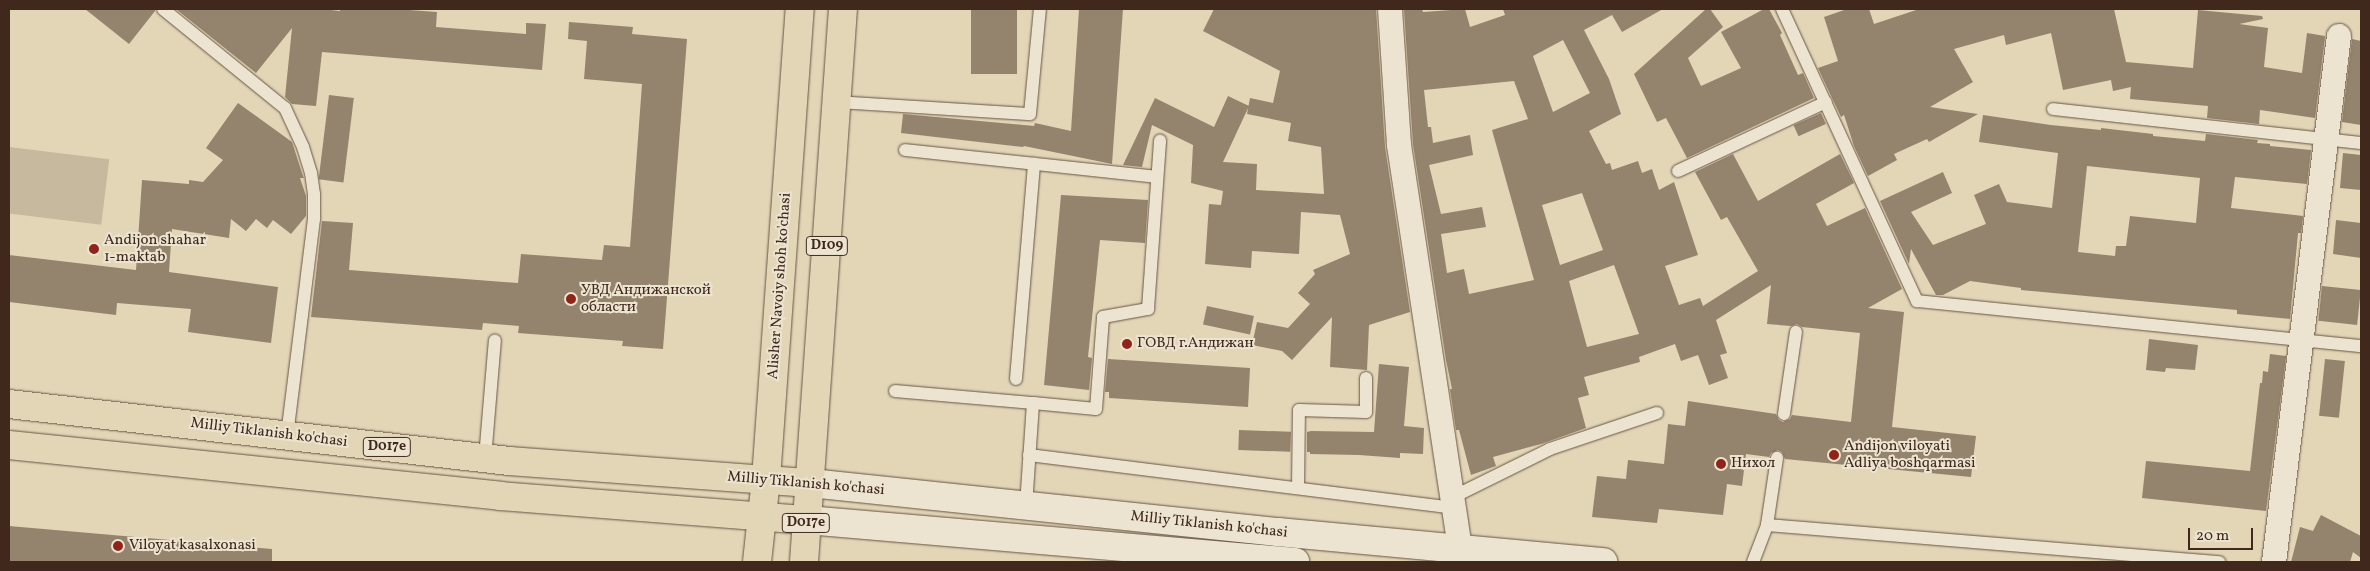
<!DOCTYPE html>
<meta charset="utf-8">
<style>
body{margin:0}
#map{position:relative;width:2370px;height:571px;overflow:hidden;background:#e2d6b7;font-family:Vollkorn,serif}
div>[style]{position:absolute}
.green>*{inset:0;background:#c6b99d;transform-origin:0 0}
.building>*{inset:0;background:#94836d;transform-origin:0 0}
.roads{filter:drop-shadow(0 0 1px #685443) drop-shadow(0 0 1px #685443)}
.service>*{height:12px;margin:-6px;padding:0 6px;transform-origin:6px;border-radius:6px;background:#ece4d0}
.minor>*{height:24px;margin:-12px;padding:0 12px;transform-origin:12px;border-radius:12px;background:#ece4d0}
.secondary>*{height:28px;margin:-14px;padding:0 14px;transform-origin:14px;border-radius:14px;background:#ece4d0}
.primary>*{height:28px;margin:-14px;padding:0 14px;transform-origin:14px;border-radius:14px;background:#e2d6b7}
.dots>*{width:14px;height:14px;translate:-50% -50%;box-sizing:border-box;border:2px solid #ece4d0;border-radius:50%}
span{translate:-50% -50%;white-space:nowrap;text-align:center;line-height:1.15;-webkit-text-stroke:4px #ece4d0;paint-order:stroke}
.shield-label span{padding:1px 4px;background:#ece4d0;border:1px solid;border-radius:4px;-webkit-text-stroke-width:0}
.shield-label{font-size:14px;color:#40291c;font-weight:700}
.poi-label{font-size:15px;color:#40291c}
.left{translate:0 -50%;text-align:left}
.street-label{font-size:15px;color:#40291c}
.frame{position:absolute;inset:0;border:10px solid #40291c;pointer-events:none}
.scale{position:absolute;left:2188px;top:528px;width:65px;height:22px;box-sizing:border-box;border:2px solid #40291c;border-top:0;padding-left:6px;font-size:15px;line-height:18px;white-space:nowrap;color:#40291c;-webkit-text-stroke:4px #ece4d0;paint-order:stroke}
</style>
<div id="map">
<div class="green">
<i style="left:9px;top:147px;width:101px;height:66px;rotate:7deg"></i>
</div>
<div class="building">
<i style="clip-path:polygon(85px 9px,155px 9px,155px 11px,129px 44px)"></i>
<i style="clip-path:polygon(176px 9px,321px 9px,340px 11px,340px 9px,395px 9px,437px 12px,436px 27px,526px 34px,526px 23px,546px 24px,542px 70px,322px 52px,316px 106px,292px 104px,285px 97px,292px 28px,256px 73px)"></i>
<i style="left:971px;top:9px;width:46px;height:65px"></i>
<i style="clip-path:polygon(1079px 9px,1123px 9px,1112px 164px,1024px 146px,1023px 147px,901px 133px,903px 114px,1034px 126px,1035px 123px,1071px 131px)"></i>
<i style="clip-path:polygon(1214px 9px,1376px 9px,1385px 147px,1410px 312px,1369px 325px,1367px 370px,1330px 367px,1332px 317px,1292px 360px,1282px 351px,1252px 345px,1257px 322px,1288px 328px,1310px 304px,1298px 293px,1315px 274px,1313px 270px,1350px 254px,1340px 215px,1301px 212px,1299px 254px,1252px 251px,1251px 268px,1205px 264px,1209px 204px,1221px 205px,1223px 191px,1191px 183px,1193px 145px,1152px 125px,1142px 167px,1123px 165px,1155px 98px,1214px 127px,1228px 96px,1249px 106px,1223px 162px,1257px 164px,1256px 190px,1324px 194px,1321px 147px,1288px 141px,1291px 123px,1247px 114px,1250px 98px,1273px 103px,1280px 71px,1203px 31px)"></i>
<i style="clip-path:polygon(evenodd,1404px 9px,1422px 9px,1423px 12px,1465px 9px,1470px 27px,1505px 15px,1503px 9px,1663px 9px,1622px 32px,1612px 15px,1584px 30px,1609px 79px,1621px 114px,1589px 131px,1606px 164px,1610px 163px,1612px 170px,1638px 161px,1642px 173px,1652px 169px,1659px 190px,1674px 182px,1698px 255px,1665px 266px,1679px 305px,1700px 298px,1703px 306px,1758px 271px,1727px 217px,1721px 220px,1695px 172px,1733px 154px,1758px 201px,1840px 154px,1854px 183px,1816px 204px,1827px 226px,1865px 208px,1902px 289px,1868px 308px,1904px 312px,1892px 427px,1976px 436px,1971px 477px,1785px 459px,1782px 452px,1778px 450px,1771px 453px,1769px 457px,1746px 454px,1742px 486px,1727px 484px,1723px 515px,1659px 509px,1657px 523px,1592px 517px,1597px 476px,1626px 479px,1628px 460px,1664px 464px,1668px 424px,1685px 426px,1688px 401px,1776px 414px,1779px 420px,1783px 422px,1790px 419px,1792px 415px,1851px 422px,1860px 333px,1802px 327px,1797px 324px,1791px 326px,1767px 324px,1771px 285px,1716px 320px,1727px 353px,1720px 355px,1728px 378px,1709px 385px,1698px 355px,1681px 361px,1675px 344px,1639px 357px,1640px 362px,1584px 377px,1589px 395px,1578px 398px,1586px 428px,1541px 444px,1493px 457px,1496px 466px,1471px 475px,1459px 430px,1456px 430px,1450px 389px,1452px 389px,1446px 360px,1413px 144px,1404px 9px,1563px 40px,1590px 93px,1553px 112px,1533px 56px,1563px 40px,1404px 9px,1514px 81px,1528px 119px,1492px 130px,1534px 280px,1469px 294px,1464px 269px,1447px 273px,1441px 234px,1486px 227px,1482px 207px,1441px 214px,1429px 165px,1473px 155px,1470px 135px,1433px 143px,1431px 127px,1428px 127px,1424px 90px,1514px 81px,1404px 9px,1582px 193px,1603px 250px,1560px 265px,1542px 205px,1582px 193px,1404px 9px,1614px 265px,1639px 334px,1587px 347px,1569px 281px,1614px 265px)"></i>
<i style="clip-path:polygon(1706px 9px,1710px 9px,1723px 27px,1688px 58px,1701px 86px,1741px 68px,1721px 32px,1764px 9px,1769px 9px,1782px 33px,1780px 35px,1798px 75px,1803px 73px,1814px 98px,1687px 158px,1666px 118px,1657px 122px,1634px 74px)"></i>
<i style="clip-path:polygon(1847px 9px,1869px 9px,1874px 24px,1919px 9px,2114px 9px,2126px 62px,2193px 68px,2198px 10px,2262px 16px,2263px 19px,2239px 24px,2268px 28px,2264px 67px,2302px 73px,2307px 33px,2325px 36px,2315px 118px,2260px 110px,2259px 124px,2207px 118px,2208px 106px,2130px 99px,2131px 87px,2113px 91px,2111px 80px,2063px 90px,2051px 33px,2006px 45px,2004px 35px,1954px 49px,1973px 82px,1930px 107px,1978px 114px,1929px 142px,1927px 139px,1894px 154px,1897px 160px,1868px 176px,1854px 146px,1844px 115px,1841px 117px,1818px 68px,1838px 61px,1824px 17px)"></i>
<i style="clip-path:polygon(569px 22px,633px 27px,632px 34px,687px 39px,663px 349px,622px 346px,623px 341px,518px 333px,519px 326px,483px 323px,482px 330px,311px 317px,322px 221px,353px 223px,349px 270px,518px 283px,521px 254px,602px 260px,604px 245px,630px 247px,642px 84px,584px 79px,587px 41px,568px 39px)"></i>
<i style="clip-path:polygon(2352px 39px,2361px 41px,2361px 125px,2342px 122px)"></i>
<i style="left:329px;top:95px;width:25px;height:85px;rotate:7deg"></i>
<i style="clip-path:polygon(238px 103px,292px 142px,303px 176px,304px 178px,300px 178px,306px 196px,306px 216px,291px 234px,273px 220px,267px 228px,256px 219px,246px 231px,231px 219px,229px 238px,172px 229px,169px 272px,278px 287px,271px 343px,188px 332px,191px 309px,117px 303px,116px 315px,9px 302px,9px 255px,136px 270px,142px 180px,189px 184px,189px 180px,203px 182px,223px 160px,206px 148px)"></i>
<i style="left:1821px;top:113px;width:12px;height:30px;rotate:66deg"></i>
<i style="clip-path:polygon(evenodd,1983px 115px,2051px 125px,2101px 130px,2101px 128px,2153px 134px,2153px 136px,2205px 141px,2206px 134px,2258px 140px,2257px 143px,2270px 144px,2270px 146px,2311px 150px,2307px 184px,2235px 177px,2231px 208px,2303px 216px,2301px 233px,2298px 233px,2290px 319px,2237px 314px,2237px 310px,2021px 290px,2021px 288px,1970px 281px,1943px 295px,1936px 295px,1911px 249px,1909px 264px,1880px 201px,1943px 172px,1952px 193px,1911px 212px,1933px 245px,1986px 224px,1974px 195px,1999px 184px,2007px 202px,2052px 208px,2058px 153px,1979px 142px,1983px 115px,2087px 166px,2200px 178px,2196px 223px,2130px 216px,2126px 246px,2116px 246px,2115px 256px,2078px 252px,2087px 166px)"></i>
<i style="clip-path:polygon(2343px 153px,2361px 155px,2361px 190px,2340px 188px)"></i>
<i style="clip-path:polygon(1061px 195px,1148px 200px,1145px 243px,1100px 240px,1088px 357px,1092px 358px,1089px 390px,1044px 385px)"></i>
<i style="clip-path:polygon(2336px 220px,2361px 223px,2361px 258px,2333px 254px)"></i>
<i style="left:2322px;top:286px;width:39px;height:35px;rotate:6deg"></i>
<i style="left:1207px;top:306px;width:48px;height:19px;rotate:12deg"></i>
<i style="clip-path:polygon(2149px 339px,2198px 345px,2195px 370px,2166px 368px,2165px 372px,2146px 370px)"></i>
<i style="clip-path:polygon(2270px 354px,2286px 356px,2266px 511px,2142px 498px,2146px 461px,2250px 471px,2260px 383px,2262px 383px,2263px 371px,2268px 372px)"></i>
<i style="clip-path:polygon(1108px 359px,1250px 368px,1248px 407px,1109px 398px,1109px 392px,1105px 392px)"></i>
<i style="left:2325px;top:359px;width:20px;height:57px;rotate:6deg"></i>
<i style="clip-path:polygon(1379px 364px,1409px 367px,1404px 426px,1424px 428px,1423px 454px,1400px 453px,1400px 458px,1359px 455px,1310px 454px,1310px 452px,1307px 452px,1307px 432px,1311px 431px,1374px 432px)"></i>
<i style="left:1239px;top:430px;width:52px;height:20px;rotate:2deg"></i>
<i style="clip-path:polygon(2321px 515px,2361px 536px,2361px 558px,2353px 552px,2350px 562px,2291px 562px,2300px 527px,2313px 531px)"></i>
<i style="clip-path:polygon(9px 526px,272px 549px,272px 562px,9px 562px)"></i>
</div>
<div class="roads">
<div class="service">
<i style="left:163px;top:9px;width:157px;rotate:39.1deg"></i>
<i style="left:285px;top:108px;width:43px;rotate:65.2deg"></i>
<i style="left:303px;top:147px;width:27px;rotate:73deg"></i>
<i style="left:311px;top:173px;width:21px;rotate:82deg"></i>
<i style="left:314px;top:194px;width:25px;rotate:90deg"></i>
<i style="left:314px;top:219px;width:219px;rotate:97.1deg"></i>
<i style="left:1782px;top:9px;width:322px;rotate:65.2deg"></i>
<i style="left:1917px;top:301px;width:446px;rotate:5.8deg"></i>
<i style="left:837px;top:102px;width:193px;rotate:3.6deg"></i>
<i style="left:1030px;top:114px;width:105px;rotate:-84.6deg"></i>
<i style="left:2053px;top:109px;width:310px;rotate:6.3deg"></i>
<i style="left:905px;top:150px;width:253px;rotate:6.1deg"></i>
<i style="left:1678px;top:171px;width:163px;rotate:-25deg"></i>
<i style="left:1016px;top:379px;width:216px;rotate:-85.2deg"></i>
<i style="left:895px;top:391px;width:139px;rotate:5deg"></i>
<i style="left:1784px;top:414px;width:83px;rotate:-81.7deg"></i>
<i style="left:1029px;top:455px;width:428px;rotate:7.1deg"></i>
<i style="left:485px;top:458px;width:118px;rotate:-85.2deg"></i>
<i style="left:1298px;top:488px;width:78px;rotate:-89.3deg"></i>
<i style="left:1299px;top:410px;width:67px;rotate:1.7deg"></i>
<i style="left:1366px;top:412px;width:34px;rotate:-90deg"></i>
<i style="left:1453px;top:497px;width:108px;rotate:-26.3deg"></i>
<i style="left:1550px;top:449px;width:113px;rotate:-18.6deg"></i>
<i style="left:1026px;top:506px;width:103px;rotate:-86.1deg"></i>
<i style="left:1033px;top:403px;width:63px;rotate:5.4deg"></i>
<i style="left:1096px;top:409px;width:92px;rotate:-85.6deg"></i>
<i style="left:1103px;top:317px;width:46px;rotate:-10.1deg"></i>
<i style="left:1148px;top:309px;width:169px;rotate:-85.9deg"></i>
<i style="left:1767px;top:525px;width:68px;rotate:-81.5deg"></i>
<i style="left:1753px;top:562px;width:40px;rotate:-69deg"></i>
<i style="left:1767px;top:525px;width:454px;rotate:4.7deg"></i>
</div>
<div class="minor">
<i style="left:1390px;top:9px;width:136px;rotate:86.2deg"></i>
<i style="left:1399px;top:145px;width:407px;rotate:81.4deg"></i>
<i style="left:2274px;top:562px;width:530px;rotate:-82.96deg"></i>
</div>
<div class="secondary">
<i style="left:810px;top:483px;width:471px;rotate:6deg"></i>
<i style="left:1278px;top:532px;width:327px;rotate:5.3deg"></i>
<i style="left:807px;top:520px;width:490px;rotate:4.9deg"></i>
</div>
<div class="primary">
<i style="left:9px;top:404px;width:503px;rotate:6.5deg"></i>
<i style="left:509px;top:461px;width:302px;rotate:4.2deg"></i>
<i style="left:9px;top:445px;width:494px;rotate:5.9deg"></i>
<i style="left:500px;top:496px;width:308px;rotate:4.5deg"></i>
<i style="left:757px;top:562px;width:83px;rotate:-83.8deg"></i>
<i style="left:766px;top:479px;width:471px;rotate:-85.9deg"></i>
<i style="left:804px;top:562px;width:554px;rotate:-85.97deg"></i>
</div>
</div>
<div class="dots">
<i style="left:94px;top:249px;background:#8f2418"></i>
<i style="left:571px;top:299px;background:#8f2418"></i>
<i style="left:1127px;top:344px;background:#8f2418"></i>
<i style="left:1834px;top:455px;background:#8f2418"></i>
<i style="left:1721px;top:464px;background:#8f2418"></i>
<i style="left:118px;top:546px;background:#8f2418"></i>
</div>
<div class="shield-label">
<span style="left:827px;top:246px">D109</span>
<span style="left:387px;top:447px">D017e</span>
<span style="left:806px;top:523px">D017e</span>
</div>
<div class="poi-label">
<span class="left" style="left:104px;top:249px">Andijon shahar<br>1-maktab</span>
<span class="left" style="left:581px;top:299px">УВД Андижанской<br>области</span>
<span class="left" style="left:1137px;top:344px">ГОВД г.Андижан</span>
<span class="left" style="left:1844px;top:455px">Andijon viloyati<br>Adliya boshqarmasi</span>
<span class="left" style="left:1731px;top:464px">Нихол</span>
<span class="left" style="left:129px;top:546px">Viloyat kasalxonasi</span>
</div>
<div class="street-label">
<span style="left:780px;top:286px;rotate:-86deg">Alisher Navoiy shoh ko'chasi</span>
<span style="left:269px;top:433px;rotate:7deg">Milliy Tiklanish ko'chasi</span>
<span style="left:806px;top:484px;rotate:5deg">Milliy Tiklanish ko'chasi</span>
<span style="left:1209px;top:525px;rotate:6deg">Milliy Tiklanish ko'chasi</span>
</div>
<div class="frame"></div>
<div class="scale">20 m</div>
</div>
